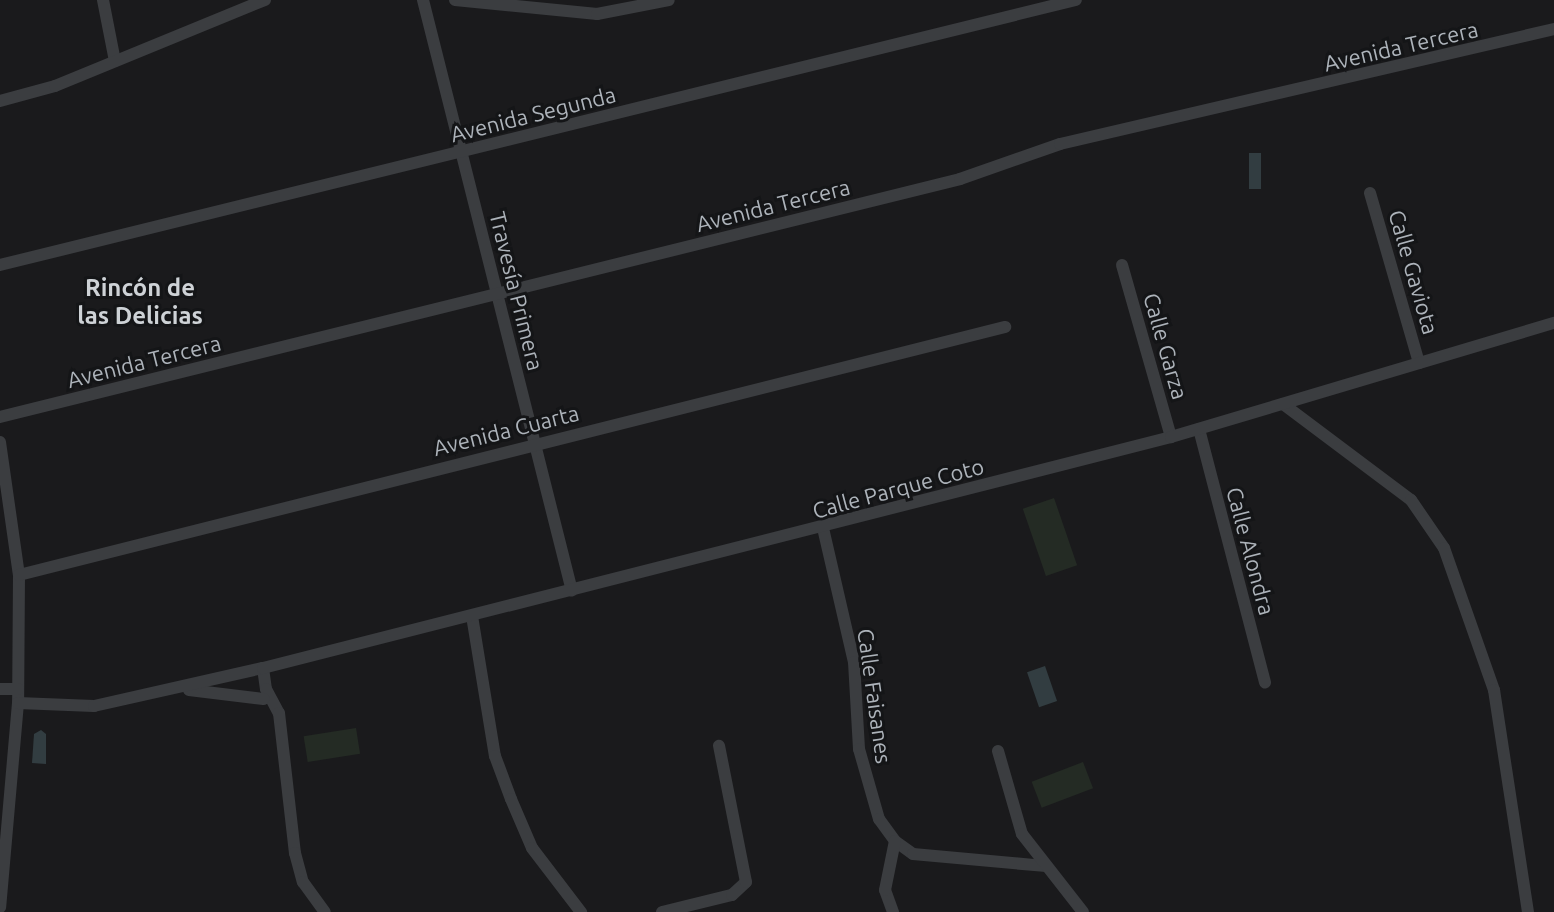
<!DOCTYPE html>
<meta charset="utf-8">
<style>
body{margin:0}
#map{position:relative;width:1554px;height:912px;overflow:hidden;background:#1a1a1c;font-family:Ubuntu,sans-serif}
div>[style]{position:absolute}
.green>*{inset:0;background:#242b24;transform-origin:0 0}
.water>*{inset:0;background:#323d41;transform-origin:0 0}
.street>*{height:12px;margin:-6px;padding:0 6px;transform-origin:6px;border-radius:6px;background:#3b3d40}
span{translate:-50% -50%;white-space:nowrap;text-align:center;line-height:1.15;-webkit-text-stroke:6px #141517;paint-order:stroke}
.street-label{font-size:22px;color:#adb3ba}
.neighbourhood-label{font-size:24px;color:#ced2d6;font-weight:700}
</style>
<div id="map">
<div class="green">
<i style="left:1054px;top:498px;width:71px;height:33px;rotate:71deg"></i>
<i style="left:356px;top:728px;width:26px;height:53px;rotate:81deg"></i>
<i style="left:1083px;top:762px;width:28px;height:55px;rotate:69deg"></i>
</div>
<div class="water">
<i style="left:1249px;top:153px;width:12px;height:36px"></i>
<i style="left:1045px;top:666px;width:37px;height:19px;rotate:71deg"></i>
<i style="clip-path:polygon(41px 730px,46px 734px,46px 764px,32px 763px,34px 734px)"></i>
</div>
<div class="street">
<i style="left:103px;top:0;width:62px;rotate:78.9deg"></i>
<i style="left:423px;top:0;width:609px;rotate:75.85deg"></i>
<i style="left:455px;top:0;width:143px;rotate:5.6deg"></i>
<i style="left:597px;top:14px;width:73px;rotate:-11deg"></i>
<i style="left:0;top:101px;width:57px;rotate:-15.3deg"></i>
<i style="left:55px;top:86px;width:227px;rotate:-22.3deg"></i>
<i style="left:1370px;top:193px;width:177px;rotate:73.9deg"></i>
<i style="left:0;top:265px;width:1108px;rotate:-13.84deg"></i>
<i style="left:1122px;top:265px;width:179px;rotate:74.1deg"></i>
<i style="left:1283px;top:404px;width:160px;rotate:36.9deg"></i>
<i style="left:1411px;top:500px;width:58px;rotate:55.5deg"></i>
<i style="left:1444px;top:548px;width:151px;rotate:70.6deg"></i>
<i style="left:1494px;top:690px;width:225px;rotate:81.3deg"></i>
<i style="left:0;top:417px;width:989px;rotate:-13.92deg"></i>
<i style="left:960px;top:179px;width:106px;rotate:-19.3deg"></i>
<i style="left:1060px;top:144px;width:507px;rotate:-13.1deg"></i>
<i style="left:1199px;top:429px;width:262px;rotate:75.4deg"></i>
<i style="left:0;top:442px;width:134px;rotate:81.9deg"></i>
<i style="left:19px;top:575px;width:128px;rotate:90.4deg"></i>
<i style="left:18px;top:703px;width:205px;rotate:95deg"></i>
<i style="left:823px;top:528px;width:138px;rotate:77deg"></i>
<i style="left:854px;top:662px;width:87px;rotate:86.7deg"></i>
<i style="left:859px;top:749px;width:73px;rotate:74.1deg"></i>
<i style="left:879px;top:819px;width:27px;rotate:54deg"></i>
<i style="left:895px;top:841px;width:22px;rotate:36deg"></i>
<i style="left:913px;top:854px;width:134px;rotate:5.2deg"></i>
<i style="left:19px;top:575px;width:1017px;rotate:-14.12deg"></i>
<i style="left:472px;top:616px;width:142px;rotate:80.7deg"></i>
<i style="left:495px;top:756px;width:46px;rotate:69.6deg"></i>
<i style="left:511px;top:799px;width:53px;rotate:66.8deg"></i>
<i style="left:532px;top:848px;width:81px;rotate:52.6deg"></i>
<i style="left:263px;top:668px;width:21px;rotate:82deg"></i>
<i style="left:266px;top:689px;width:27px;rotate:62deg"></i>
<i style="left:279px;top:713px;width:141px;rotate:83.5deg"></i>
<i style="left:295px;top:853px;width:30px;rotate:75deg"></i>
<i style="left:303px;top:882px;width:37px;rotate:54deg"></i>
<i style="left:0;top:689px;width:18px"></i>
<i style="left:189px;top:690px;width:75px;rotate:6.9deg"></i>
<i style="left:18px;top:703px;width:76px;rotate:2.3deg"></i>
<i style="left:94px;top:706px;width:173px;rotate:-12.7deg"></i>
<i style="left:263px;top:668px;width:937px;rotate:-14.27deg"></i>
<i style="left:1171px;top:437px;width:400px;rotate:-16.6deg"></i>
<i style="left:998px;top:751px;width:86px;rotate:73.9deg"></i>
<i style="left:1022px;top:834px;width:99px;rotate:52deg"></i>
<i style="left:662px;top:912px;width:72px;rotate:-13.7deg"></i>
<i style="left:732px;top:895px;width:19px;rotate:-43deg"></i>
<i style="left:746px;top:882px;width:139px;rotate:-101.2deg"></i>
<i style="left:893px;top:912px;width:23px;rotate:-110deg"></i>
<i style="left:885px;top:890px;width:50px;rotate:-78.5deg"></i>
</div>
<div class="street-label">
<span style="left:1401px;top:46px;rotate:-13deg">Avenida Tercera</span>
<span style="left:533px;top:114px;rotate:-14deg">Avenida Segunda</span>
<span style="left:773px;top:205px;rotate:-14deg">Avenida Tercera</span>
<span style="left:1414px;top:272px;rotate:74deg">Calle Gaviota</span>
<span style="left:517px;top:291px;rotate:76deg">Travesía Primera</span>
<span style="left:1166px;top:346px;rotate:74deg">Calle Garza</span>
<span style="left:144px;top:361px;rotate:-14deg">Avenida Tercera</span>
<span style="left:506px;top:430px;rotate:-14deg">Avenida Cuarta</span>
<span style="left:898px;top:488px;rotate:-15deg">Calle Parque Coto</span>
<span style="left:1251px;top:551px;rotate:75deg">Calle Alondra</span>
<span style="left:875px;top:696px;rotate:82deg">Calle Faisanes</span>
</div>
<div class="neighbourhood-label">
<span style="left:140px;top:302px">Rincón de<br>las Delicias</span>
</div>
</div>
